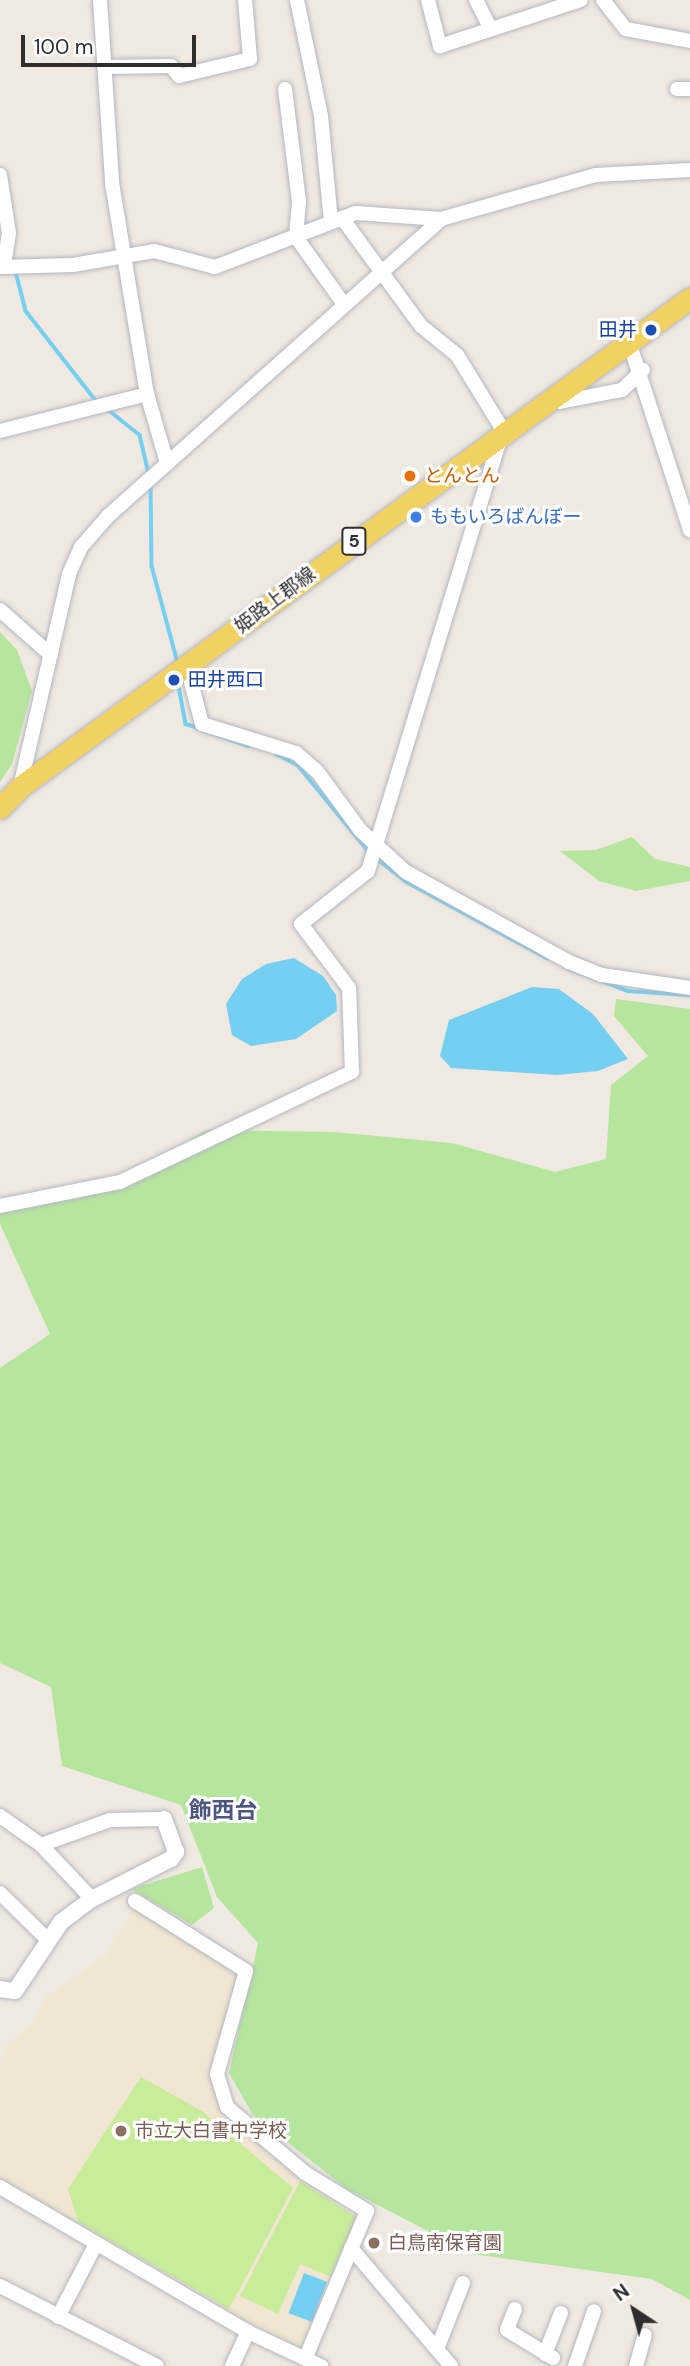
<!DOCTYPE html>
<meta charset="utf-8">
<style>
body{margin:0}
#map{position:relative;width:690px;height:2366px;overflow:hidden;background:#efe9e1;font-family:"DM Sans","Noto Sans JP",sans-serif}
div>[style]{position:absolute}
.education>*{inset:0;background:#f0e6d1}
.green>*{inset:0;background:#b6e59e}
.pitch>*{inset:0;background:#c9ec9a}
.water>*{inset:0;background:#75cff0;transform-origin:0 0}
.stream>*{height:3.5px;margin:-1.75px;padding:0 1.75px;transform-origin:1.75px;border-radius:1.75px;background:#75cff0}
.roads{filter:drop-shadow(0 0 2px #b4b7c1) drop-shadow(0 0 2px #b4b7c1)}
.minor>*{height:14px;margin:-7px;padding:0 7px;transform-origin:7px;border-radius:7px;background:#fff}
.tertiary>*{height:16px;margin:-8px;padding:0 8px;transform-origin:8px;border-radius:8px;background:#fff}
.primary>*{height:21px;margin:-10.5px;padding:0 10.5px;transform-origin:10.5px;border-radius:10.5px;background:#f2d163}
.dots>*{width:19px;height:19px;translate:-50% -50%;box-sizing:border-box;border:4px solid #fff;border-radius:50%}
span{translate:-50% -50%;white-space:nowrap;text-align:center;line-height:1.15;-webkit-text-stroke:6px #fff;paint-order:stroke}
.shield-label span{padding:2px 5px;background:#fff;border:2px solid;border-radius:5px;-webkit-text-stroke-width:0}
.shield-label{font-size:18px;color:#2e2e2e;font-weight:700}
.transit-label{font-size:19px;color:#164399}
.right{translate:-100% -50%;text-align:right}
.left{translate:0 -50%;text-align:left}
.food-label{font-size:19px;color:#c56008}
.shop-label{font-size:19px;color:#366cbe}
.street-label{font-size:19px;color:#2e2e2e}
.education-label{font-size:19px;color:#785e54}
.quarter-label{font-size:23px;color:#4d5680;font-weight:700}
.north{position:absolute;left:599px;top:2275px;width:70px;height:70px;-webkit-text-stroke:5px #fff;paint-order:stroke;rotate:324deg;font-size:19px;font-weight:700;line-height:28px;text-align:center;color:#2e2e2e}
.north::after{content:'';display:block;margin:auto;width:24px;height:32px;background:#2e2e2e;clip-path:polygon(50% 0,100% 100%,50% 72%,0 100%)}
.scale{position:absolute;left:21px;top:35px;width:175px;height:32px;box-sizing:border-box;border:4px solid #2e2e2e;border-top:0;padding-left:9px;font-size:21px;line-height:24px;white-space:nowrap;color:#2e2e2e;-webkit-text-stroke:5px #fff;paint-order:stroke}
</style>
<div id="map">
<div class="education">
<i style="clip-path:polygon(134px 1909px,239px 1976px,212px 2074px,215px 2097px,231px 2120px,290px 2172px,359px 2217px,304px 2351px,174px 2284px,0 2179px,0 2062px,6px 2046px,31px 2025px,45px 1998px,107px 1954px)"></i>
</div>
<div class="green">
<i style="clip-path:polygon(0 632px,17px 650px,32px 691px,12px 764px,0 782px)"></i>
<i style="clip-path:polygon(632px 837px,655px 859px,690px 867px,690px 881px,636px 891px,599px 881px,560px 851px,596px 850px)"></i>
<i style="clip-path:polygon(616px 999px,690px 1009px,690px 2300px,652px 2279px,472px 2254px,347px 2189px,253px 2115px,229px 2073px,258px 1943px,217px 1897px,181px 1805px,62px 1766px,51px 1687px,0 1663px,0 1368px,50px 1334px,0 1224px,0 1208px,129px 1178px,206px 1130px,334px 1132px,452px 1143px,555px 1172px,606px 1159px,611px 1085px,648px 1056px,614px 1016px)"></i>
<i style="clip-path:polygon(202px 1867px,214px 1908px,192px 1925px,131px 1889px)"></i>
</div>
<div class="pitch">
<i style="clip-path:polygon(141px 2077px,202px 2111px,293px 2188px,229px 2309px,78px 2222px,68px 2189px)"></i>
<i style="clip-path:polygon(300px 2181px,356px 2217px,331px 2277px,300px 2264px,278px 2314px,240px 2296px)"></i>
</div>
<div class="water">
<i style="clip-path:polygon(294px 958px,323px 976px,336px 995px,337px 1011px,296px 1039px,251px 1046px,232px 1035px,226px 1004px,242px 979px,266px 964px)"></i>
<i style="clip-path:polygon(532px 987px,559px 989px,593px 1014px,628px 1059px,598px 1071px,557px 1075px,451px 1068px,440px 1056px,449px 1020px)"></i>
<i style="left:304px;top:2273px;width:25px;height:43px;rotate:21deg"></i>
</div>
<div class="stream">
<i style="left:16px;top:272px;width:40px;rotate:75.6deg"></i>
<i style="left:26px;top:311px;width:115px;rotate:52deg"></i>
<i style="left:106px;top:408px;width:43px;rotate:38.5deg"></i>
<i style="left:140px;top:435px;width:40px;rotate:77deg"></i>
<i style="left:151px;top:485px;width:81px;rotate:89.3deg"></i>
<i style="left:152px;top:566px;width:100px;rotate:75deg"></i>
<i style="left:178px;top:681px;width:44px;rotate:79.5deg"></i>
<i style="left:186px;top:724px;width:66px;rotate:19.5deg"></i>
<i style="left:276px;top:754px;width:25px;rotate:27deg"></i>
<i style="left:298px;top:765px;width:114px;rotate:50.7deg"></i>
<i style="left:376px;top:858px;width:37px;rotate:38deg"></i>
<i style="left:405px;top:881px;width:162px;rotate:28.5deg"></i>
<i style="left:570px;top:969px;width:62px;rotate:20.8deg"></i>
<i style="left:628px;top:991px;width:62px;rotate:3.7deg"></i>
</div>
<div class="roads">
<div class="minor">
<i style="left:100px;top:0;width:183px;rotate:86.2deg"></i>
<i style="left:112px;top:183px;width:214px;rotate:80.6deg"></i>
<i style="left:147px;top:394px;width:72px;rotate:73.8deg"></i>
<i style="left:297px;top:0;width:118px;rotate:78.3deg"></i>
<i style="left:321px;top:116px;width:106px;rotate:84.6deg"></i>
<i style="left:428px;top:0;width:48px;rotate:75.4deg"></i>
<i style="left:440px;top:46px;width:148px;rotate:-18.1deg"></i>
<i style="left:476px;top:0;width:31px;rotate:63deg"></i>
<i style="left:603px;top:0;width:37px;rotate:52deg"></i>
<i style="left:626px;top:29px;width:65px;rotate:10.6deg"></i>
<i style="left:104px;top:67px;width:67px;rotate:-0.9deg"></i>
<i style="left:171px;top:66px;width:13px;rotate:51deg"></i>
<i style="left:179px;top:76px;width:73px;rotate:-13.5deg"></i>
<i style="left:250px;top:59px;width:59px;rotate:-94.8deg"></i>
<i style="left:285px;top:89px;width:114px;rotate:82.9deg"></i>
<i style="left:299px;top:202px;width:35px;rotate:95deg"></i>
<i style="left:296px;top:237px;width:81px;rotate:54.5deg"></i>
<i style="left:677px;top:89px;width:13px"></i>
<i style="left:0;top:175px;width:59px;rotate:81.2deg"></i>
<i style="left:9px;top:233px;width:33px;rotate:99deg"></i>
<i style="left:0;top:267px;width:73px;rotate:-1.6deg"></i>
<i style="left:73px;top:265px;width:82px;rotate:-9.8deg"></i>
<i style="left:154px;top:251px;width:63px;rotate:14.7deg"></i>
<i style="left:215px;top:267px;width:151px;rotate:-21deg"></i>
<i style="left:356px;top:213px;width:85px;rotate:4deg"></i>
<i style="left:629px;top:342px;width:198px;rotate:72deg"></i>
<i style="left:552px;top:397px;width:9px;rotate:32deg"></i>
<i style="left:560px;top:402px;width:63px;rotate:-11deg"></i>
<i style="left:622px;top:390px;width:29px;rotate:-44deg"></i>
<i style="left:0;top:431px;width:152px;rotate:-14.1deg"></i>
<i style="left:0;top:610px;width:68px;rotate:41.4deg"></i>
<i style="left:187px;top:667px;width:59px;rotate:75.3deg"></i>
<i style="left:202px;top:724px;width:98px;rotate:17.1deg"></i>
<i style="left:296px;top:753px;width:28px;rotate:41deg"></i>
<i style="left:317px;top:771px;width:73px;rotate:53.9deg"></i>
<i style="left:360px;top:830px;width:62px;rotate:42.4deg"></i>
<i style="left:406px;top:872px;width:186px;rotate:28.9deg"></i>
<i style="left:569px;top:962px;width:35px;rotate:22deg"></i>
<i style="left:602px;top:975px;width:89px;rotate:8.4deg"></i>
<i style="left:20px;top:787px;width:219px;rotate:-77deg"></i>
<i style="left:69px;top:574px;width:30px;rotate:-66deg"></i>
<i style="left:81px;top:547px;width:41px;rotate:-48.9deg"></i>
<i style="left:108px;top:516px;width:446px;rotate:-41.7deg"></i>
<i style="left:441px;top:219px;width:160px;rotate:-15.9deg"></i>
<i style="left:595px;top:175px;width:95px;rotate:-3deg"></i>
<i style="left:0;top:1206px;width:122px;rotate:-11.3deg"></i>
<i style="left:120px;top:1182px;width:257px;rotate:-25.4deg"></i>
<i style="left:352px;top:1072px;width:84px;rotate:-92deg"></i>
<i style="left:349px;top:988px;width:80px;rotate:-126.9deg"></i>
<i style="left:301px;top:924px;width:85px;rotate:-38.3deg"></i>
<i style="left:368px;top:871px;width:461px;rotate:-73deg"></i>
<i style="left:503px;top:430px;width:88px;rotate:-121.5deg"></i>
<i style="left:457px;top:355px;width:46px;rotate:-141.1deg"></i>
<i style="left:421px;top:326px;width:134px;rotate:-126.2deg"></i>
<i style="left:0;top:1816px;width:50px;rotate:35.3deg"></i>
<i style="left:41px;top:1845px;width:74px;rotate:46.6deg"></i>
<i style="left:41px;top:1845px;width:73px;rotate:-19.9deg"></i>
<i style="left:110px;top:1820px;width:54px;rotate:-1.1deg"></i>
<i style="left:0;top:1893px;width:67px;rotate:44.4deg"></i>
<i style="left:135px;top:1901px;width:131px;rotate:32.2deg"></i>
<i style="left:246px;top:1971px;width:107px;rotate:105.7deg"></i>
<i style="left:217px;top:2074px;width:34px;rotate:73deg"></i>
<i style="left:227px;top:2107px;width:102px;rotate:40.2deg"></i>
<i style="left:305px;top:2173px;width:73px;rotate:31.5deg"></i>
<i style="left:367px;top:2211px;width:160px;rotate:112.7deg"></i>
<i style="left:0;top:2187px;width:287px;rotate:30.3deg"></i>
<i style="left:248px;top:2332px;width:81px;rotate:25deg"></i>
<i style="left:351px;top:2248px;width:155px;rotate:49.7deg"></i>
<i style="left:0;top:2286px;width:176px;rotate:27deg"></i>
<i style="left:515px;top:2309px;width:22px;rotate:111deg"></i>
<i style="left:507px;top:2330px;width:54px;rotate:31.3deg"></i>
<i style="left:58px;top:2317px;width:80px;rotate:-62.5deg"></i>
<i style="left:437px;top:2349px;width:71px;rotate:-68.5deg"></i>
<i style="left:545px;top:2354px;width:44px;rotate:-68.7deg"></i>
<i style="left:232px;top:2366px;width:38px;rotate:-65deg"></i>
<i style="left:575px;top:2366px;width:58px;rotate:-70.9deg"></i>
<i style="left:636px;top:2366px;width:32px;rotate:-74deg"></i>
</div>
<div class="tertiary">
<i style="left:0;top:1989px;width:15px;rotate:8deg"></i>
<i style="left:15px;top:1991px;width:83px;rotate:-56.3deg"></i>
<i style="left:61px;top:1922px;width:39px;rotate:-37deg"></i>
<i style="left:92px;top:1899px;width:89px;rotate:-26.9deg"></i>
<i style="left:171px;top:1859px;width:9px;rotate:-54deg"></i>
<i style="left:176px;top:1852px;width:35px;rotate:-110deg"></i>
</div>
<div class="primary">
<i style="left:0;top:808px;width:29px;rotate:-46deg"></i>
<i style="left:20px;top:787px;width:829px;rotate:-36.12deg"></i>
</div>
</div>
<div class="dots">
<i style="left:651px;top:330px;background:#1a4fb4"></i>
<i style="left:410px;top:476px;background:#e8710a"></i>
<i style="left:416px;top:517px;background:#3f7fe0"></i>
<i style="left:174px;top:680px;background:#1a4fb4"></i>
<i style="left:121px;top:2131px;background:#8d6e63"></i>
<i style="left:374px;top:2243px;background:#8d6e63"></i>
</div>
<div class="shield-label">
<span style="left:354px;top:541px">5</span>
</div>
<div class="transit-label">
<span class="right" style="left:637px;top:330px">田井</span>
<span class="left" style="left:188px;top:680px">田井西口</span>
</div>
<div class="food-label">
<span class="left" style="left:424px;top:476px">とんとん</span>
</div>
<div class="shop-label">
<span class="left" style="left:430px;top:517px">ももいろばんぼー</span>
</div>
<div class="street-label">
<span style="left:275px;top:600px;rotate:-37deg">姫路上郡線</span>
</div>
<div class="education-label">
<span class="left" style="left:135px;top:2131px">市立大白書中学校</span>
<span class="left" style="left:388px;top:2243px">白鳥南保育園</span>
</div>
<div class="quarter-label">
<span style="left:223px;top:1810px">飾西台</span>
</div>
<div class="north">N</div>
<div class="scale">100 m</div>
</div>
